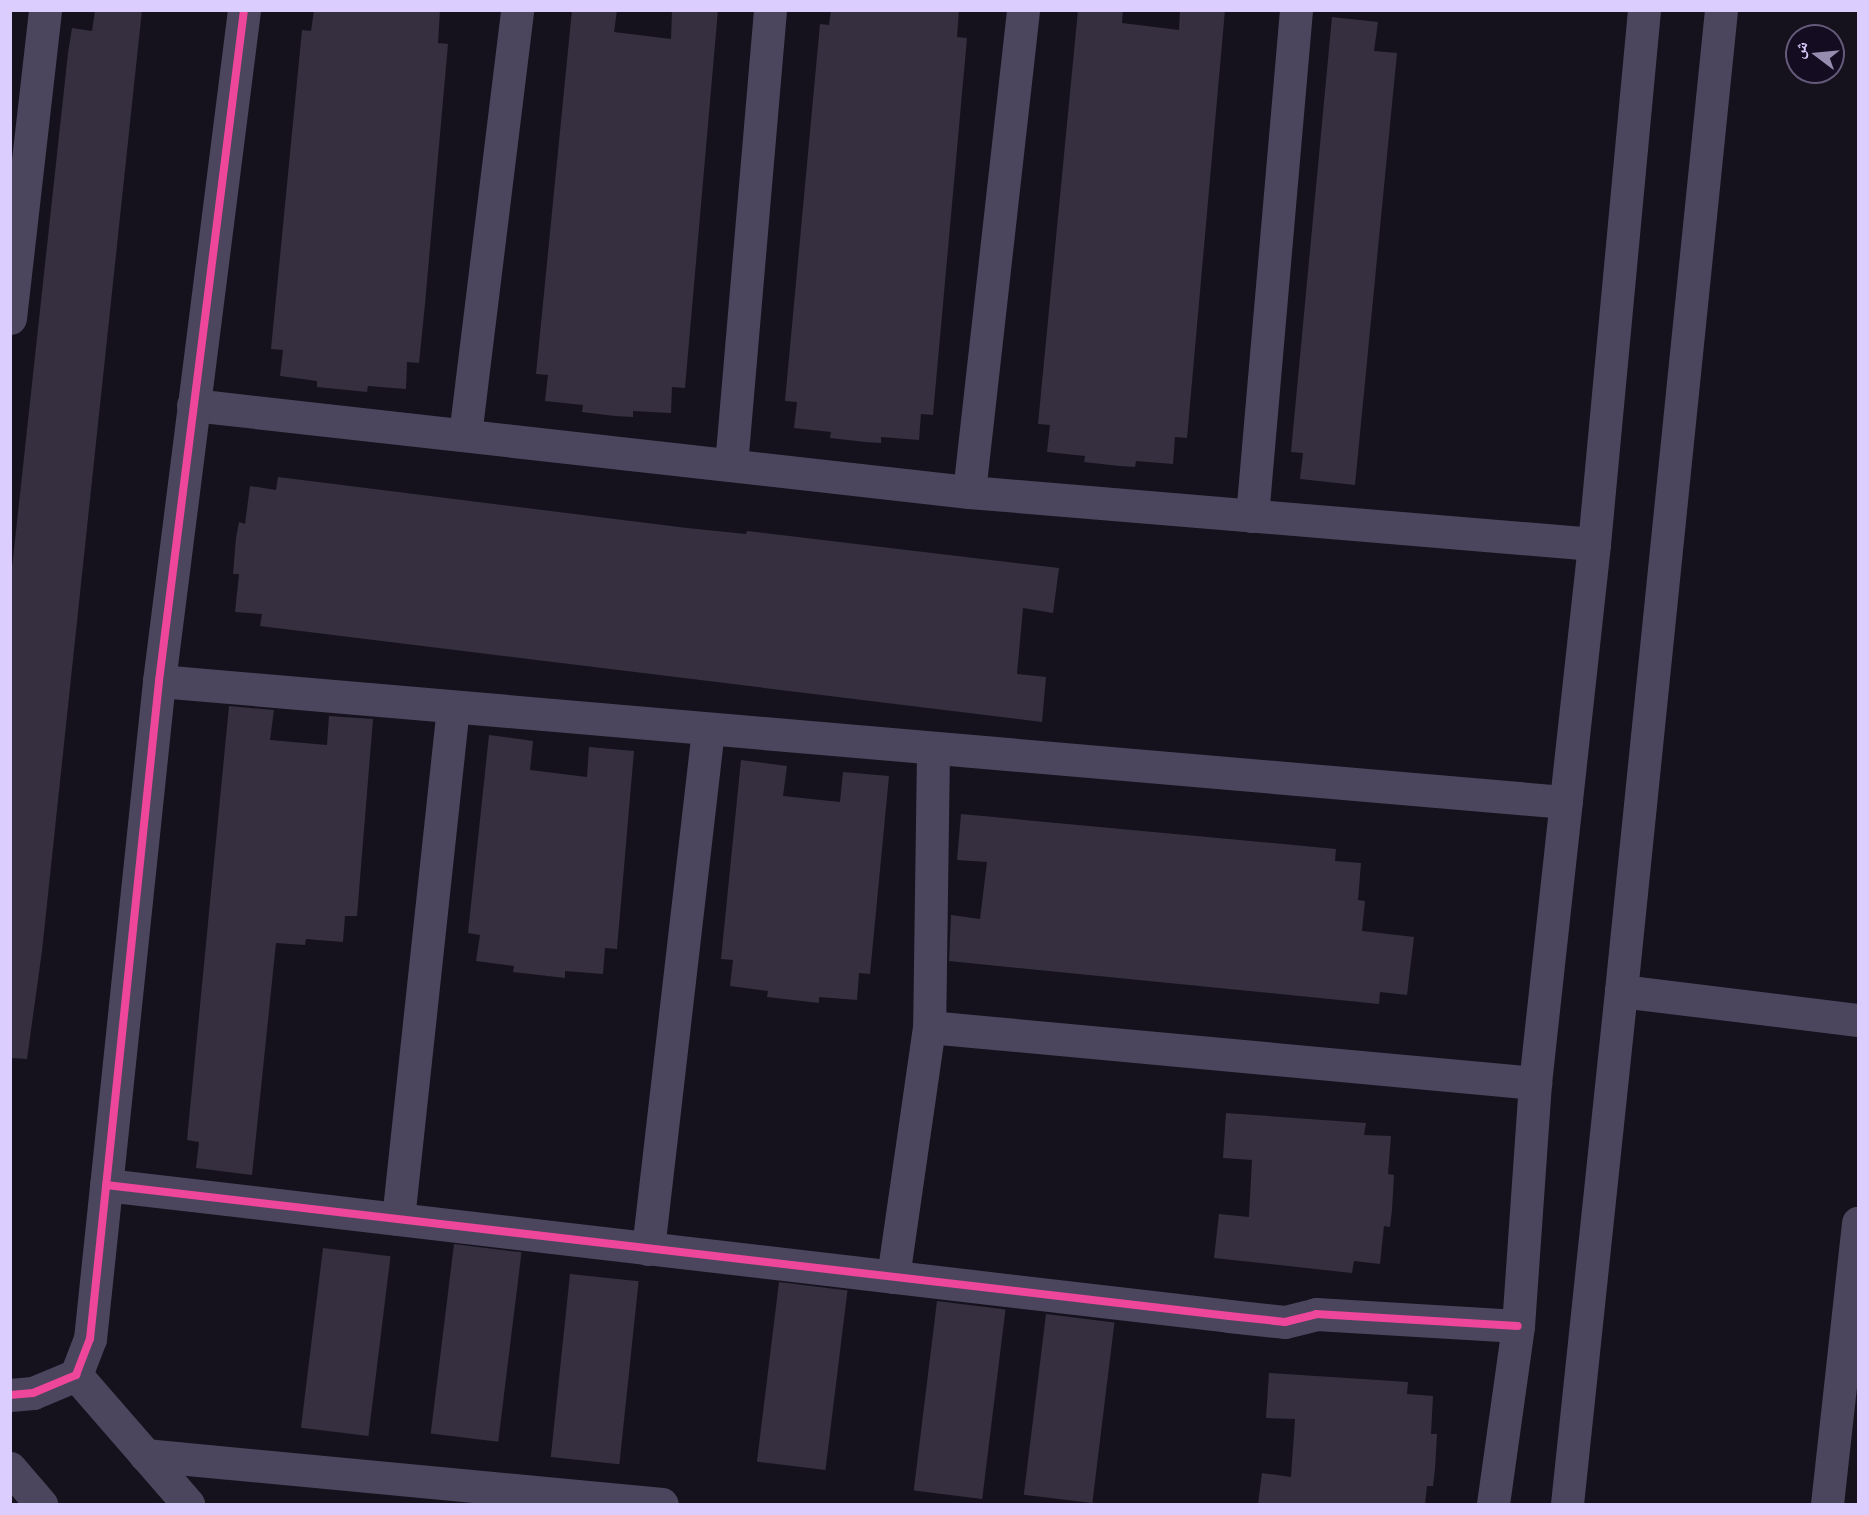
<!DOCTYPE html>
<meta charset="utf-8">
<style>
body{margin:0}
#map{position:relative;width:1869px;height:1515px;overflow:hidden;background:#15121d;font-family:Lato,"Noto Naskh Arabic",sans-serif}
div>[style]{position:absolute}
.building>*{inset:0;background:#352f3f;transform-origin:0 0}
.minor>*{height:33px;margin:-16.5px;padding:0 16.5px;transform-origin:16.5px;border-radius:16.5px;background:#4b465d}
.cycleway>*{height:8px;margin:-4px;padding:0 4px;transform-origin:4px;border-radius:4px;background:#ed469a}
span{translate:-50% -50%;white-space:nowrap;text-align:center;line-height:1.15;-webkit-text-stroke:4.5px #140d21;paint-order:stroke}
.frame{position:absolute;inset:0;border:12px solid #dccdff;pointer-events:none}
.north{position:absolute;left:1785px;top:24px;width:60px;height:60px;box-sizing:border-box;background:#140d21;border:2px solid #645a7a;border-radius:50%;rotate:286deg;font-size:16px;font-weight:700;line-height:24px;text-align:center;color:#dccdff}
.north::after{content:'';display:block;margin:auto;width:21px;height:27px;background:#968cb0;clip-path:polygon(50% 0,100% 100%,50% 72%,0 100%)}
</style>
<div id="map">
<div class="building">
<i style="clip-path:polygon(95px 10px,142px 10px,42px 951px,27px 1059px,10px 1058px,10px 586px,68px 53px,72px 28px,92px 31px)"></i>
<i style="clip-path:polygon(314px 10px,440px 10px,438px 43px,448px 44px,425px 304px,419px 363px,407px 362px,406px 389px,368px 386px,367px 392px,317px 387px,317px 381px,280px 376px,283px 350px,271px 349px,302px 30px,311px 31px)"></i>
<i style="clip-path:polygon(572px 10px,617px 10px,614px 32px,671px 39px,672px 10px,718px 10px,685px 388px,672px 387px,671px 413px,633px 411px,633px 417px,615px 416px,582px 412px,583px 405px,545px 401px,548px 375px,536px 374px)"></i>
<i style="clip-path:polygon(831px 10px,959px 10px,957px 37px,967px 38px,933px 415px,921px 414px,919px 440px,881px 437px,881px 443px,865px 442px,830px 438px,831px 432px,794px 428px,797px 402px,785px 401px,820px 24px,829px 25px)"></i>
<i style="clip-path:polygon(1078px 10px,1123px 10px,1122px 23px,1179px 30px,1180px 10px,1225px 10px,1187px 438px,1175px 437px,1173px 464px,1136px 461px,1135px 467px,1119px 466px,1084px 462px,1085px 456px,1047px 452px,1050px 425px,1038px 424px)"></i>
<i style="clip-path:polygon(1332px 17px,1378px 22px,1374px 51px,1397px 53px,1355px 485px,1300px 479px,1303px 453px,1291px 452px)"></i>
<i style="clip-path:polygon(278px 477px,687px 528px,746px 534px,747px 531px,1059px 568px,1053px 613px,1023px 608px,1017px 674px,1046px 677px,1042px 722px,260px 626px,262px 614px,235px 612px,239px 574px,233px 574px,236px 538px,239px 522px,245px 524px,250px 486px,276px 490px)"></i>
<i style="clip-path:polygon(229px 706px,274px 710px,270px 740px,327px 745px,329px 716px,373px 719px,357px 916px,345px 916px,343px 942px,306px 939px,305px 945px,276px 943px,252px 1175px,196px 1168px,199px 1142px,187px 1140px)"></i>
<i style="clip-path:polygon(489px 735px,533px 741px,530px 770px,587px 777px,589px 747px,634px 751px,617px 949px,605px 948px,603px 974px,565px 971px,565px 978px,513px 972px,514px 966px,476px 961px,480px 935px,468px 933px)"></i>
<i style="clip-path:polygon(741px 760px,787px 766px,783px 796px,840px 802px,843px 772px,889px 776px,870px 974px,859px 973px,857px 1000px,819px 997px,819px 1003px,767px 997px,768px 991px,730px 986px,733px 960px,721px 959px)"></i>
<i style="clip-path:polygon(961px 814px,1336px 849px,1335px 861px,1361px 863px,1358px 900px,1365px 901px,1362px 931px,1414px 937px,1407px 995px,1380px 992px,1379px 1004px,949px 961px,951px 915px,980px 919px,987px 862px,957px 860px)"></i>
<i style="clip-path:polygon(1226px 1113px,1366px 1123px,1364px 1135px,1391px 1136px,1388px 1174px,1394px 1175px,1392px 1210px,1390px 1227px,1384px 1226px,1380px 1264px,1354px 1261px,1352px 1273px,1214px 1258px,1219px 1214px,1249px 1217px,1252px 1160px,1223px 1158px)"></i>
<i style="left:454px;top:1244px;width:68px;height:191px;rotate:7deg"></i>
<i style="left:323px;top:1248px;width:68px;height:181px;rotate:7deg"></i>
<i style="left:570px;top:1274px;width:69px;height:184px;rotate:6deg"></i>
<i style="left:779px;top:1282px;width:69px;height:181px;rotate:7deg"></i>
<i style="left:937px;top:1301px;width:69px;height:191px;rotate:7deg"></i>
<i style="left:1046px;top:1314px;width:69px;height:182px;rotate:7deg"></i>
<i style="clip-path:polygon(1269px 1373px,1408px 1382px,1407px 1394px,1433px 1396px,1431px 1434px,1437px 1434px,1435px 1469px,1433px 1486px,1427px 1486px,1425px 1504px,1258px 1504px,1262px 1473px,1291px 1477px,1295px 1419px,1266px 1418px)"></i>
</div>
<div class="minor">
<i style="left:1721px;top:10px;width:986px;rotate:95.82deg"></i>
<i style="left:1621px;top:991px;width:239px;rotate:7deg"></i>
<i style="left:10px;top:318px;width:310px;rotate:-83.5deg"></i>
<i style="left:193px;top:405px;width:781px;rotate:6.4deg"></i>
<i style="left:969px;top:492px;width:627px;rotate:4.76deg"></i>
<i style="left:465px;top:435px;width:428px;rotate:-83deg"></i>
<i style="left:731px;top:465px;width:457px;rotate:-85.1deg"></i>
<i style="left:969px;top:492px;width:485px;rotate:-83.6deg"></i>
<i style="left:1252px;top:516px;width:508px;rotate:-85.03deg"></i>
<i style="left:159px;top:681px;width:1412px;rotate:4.92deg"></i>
<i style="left:933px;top:750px;width:277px;rotate:90.8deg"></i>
<i style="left:929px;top:1027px;width:609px;rotate:5.28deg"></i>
<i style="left:1535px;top:1083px;width:244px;rotate:94deg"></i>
<i style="left:1518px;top:1326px;width:180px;rotate:98deg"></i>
<i style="left:1535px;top:1083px;width:542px;rotate:-83.75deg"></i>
<i style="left:1594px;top:544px;width:536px;rotate:-84.65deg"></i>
<i style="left:106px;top:1185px;width:1131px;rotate:6.65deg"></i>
<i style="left:1229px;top:1316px;width:56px;rotate:6.1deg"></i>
<i style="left:1285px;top:1322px;width:32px;rotate:-14deg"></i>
<i style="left:1316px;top:1314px;width:202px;rotate:3.4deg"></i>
<i style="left:398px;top:1219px;width:515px;rotate:-83.87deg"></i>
<i style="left:648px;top:1249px;width:522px;rotate:-83.41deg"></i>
<i style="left:893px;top:1277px;width:253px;rotate:-81.8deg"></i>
<i style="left:76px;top:1375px;width:171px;rotate:49deg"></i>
<i style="left:10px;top:1395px;width:23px;rotate:-5deg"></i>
<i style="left:33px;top:1393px;width:47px;rotate:-22.7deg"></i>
<i style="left:76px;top:1375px;width:39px;rotate:-69deg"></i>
<i style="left:90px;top:1339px;width:662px;rotate:-84.01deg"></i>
<i style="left:159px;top:681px;width:676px;rotate:-82.78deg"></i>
<i style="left:145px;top:1455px;width:519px;rotate:5.41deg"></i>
<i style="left:10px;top:1468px;width:48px;rotate:49.3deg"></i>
<i style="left:1567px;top:1504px;width:516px;rotate:-83.99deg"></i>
<i style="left:1827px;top:1504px;width:283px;rotate:-83.7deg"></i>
</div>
<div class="cycleway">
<i style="left:106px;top:1185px;width:1131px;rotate:6.65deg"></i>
<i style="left:1229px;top:1316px;width:56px;rotate:6.1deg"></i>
<i style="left:1285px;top:1322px;width:32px;rotate:-14deg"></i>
<i style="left:1316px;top:1314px;width:202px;rotate:3.4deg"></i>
<i style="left:10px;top:1395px;width:23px;rotate:-5deg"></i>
<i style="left:33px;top:1393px;width:47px;rotate:-22.7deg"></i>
<i style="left:76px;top:1375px;width:39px;rotate:-69deg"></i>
<i style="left:90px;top:1339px;width:662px;rotate:-84.01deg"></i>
<i style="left:159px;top:681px;width:676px;rotate:-82.78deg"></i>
</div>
<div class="frame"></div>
<div class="north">ش</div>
</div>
